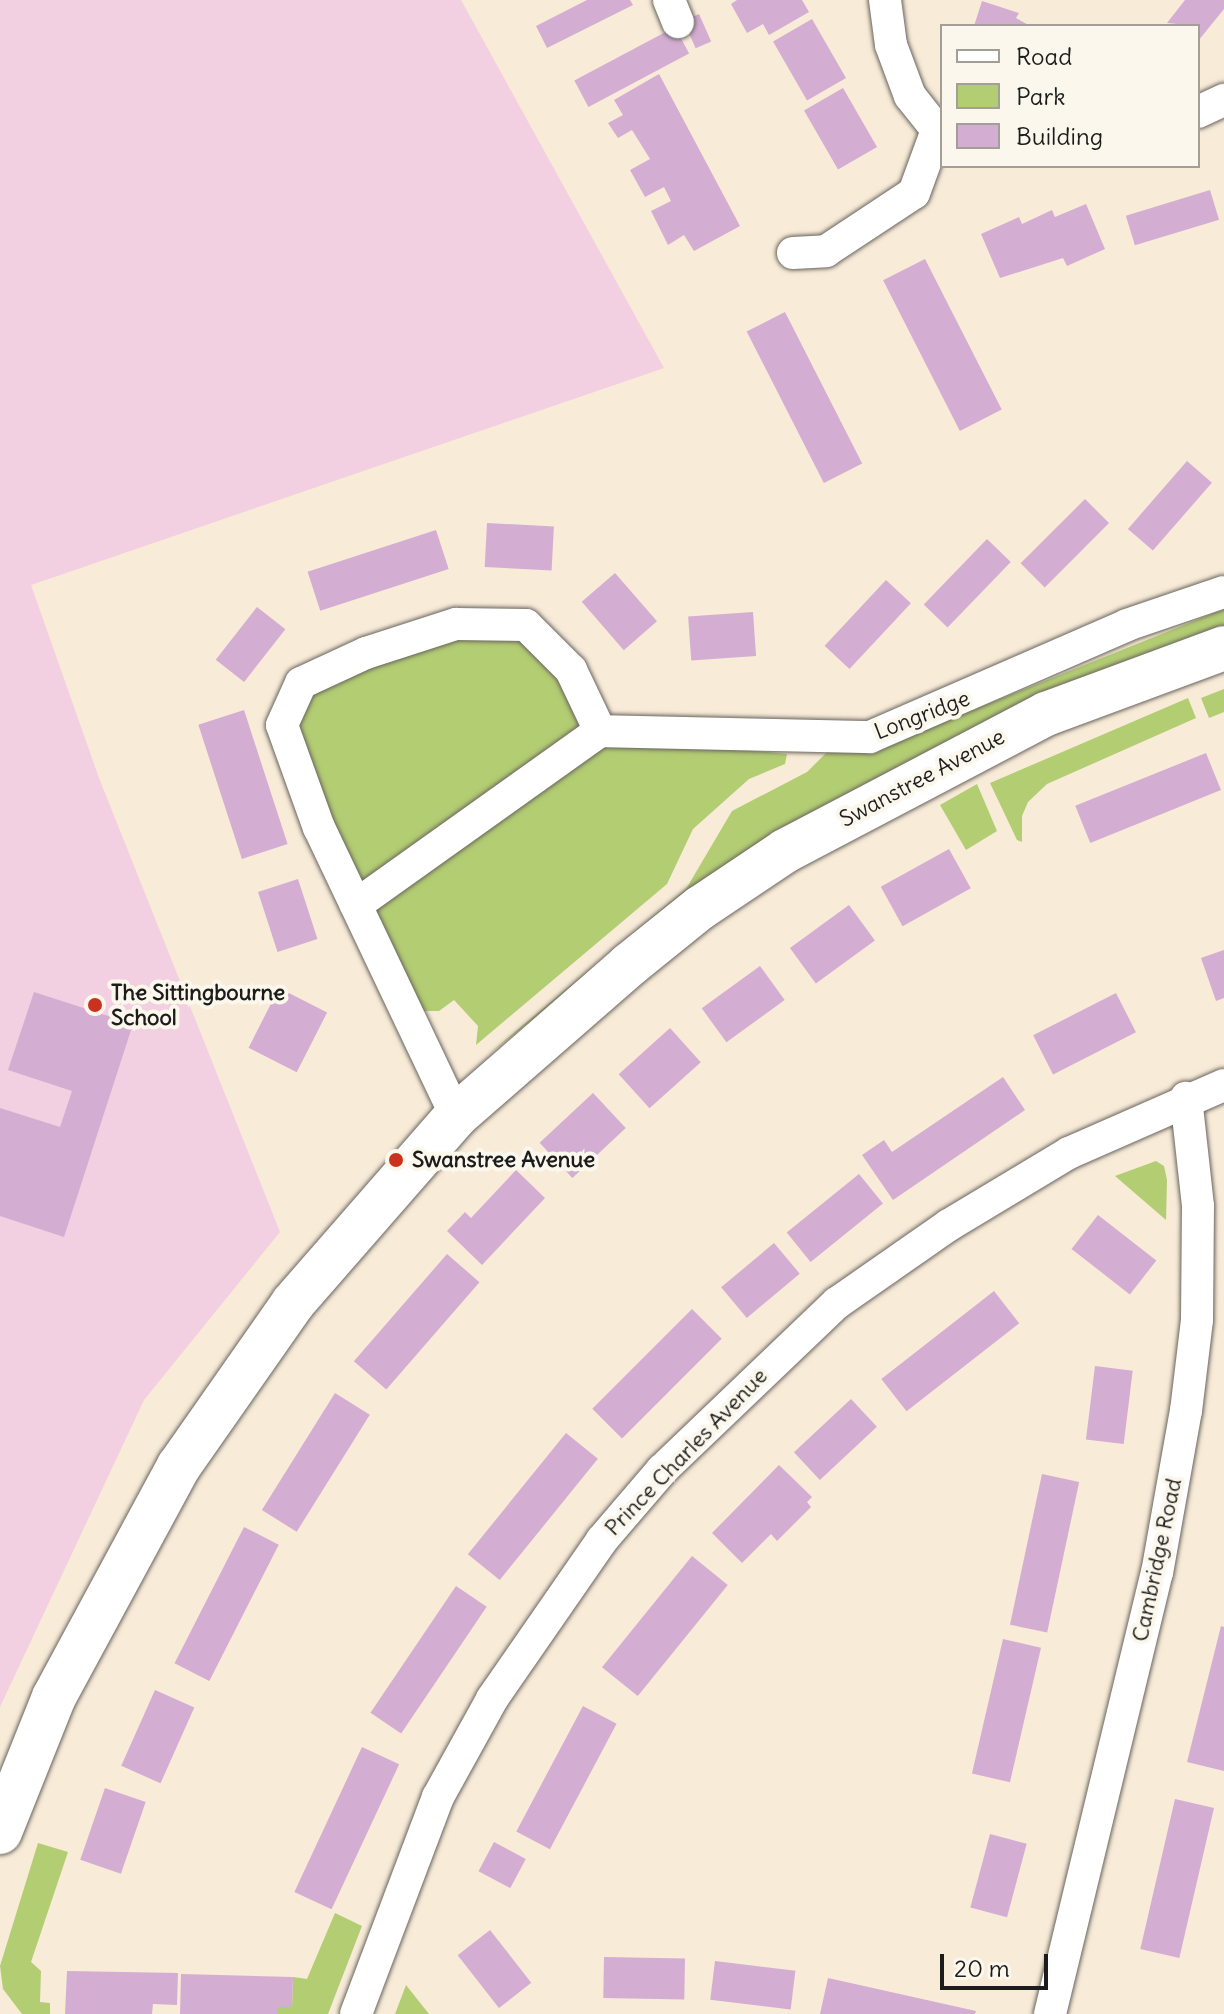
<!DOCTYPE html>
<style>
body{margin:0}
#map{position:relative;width:1224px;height:2014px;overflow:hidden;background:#f8ebd8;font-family:Delius,sans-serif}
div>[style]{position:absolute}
.built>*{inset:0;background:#f2cfe1}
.green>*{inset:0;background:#b3cd73}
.building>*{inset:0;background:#d4add3;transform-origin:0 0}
.roads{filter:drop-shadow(0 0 2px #69645e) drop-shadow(0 0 2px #69645e)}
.street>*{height:32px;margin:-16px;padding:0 16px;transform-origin:16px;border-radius:16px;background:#fff}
.secondary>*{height:44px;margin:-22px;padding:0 22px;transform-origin:22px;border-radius:22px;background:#fff}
.dots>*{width:22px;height:22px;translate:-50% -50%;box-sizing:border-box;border:4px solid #fbf7ec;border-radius:50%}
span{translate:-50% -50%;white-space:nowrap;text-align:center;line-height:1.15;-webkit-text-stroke:8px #fbf7ec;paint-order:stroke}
.street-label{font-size:22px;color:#1c1c1c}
.poi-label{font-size:22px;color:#1c1c1c;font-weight:700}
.left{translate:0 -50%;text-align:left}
.legend{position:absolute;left:940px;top:24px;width:260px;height:144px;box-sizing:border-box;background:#fbf7ec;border:2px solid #a29f99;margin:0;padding:10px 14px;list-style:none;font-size:24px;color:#1c1c1c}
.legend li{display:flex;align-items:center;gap:16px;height:40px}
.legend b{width:40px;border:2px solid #a29f99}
.scale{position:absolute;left:940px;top:1954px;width:108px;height:36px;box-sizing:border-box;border:4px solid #1c1c1c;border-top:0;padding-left:10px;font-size:24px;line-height:28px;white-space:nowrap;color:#1c1c1c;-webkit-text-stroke:6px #fbf7ec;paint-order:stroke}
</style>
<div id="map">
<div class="built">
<i style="clip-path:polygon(0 0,461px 0,664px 368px,31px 585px,99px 778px,280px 1232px,144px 1400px,0 1707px)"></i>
</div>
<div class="green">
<i style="clip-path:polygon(1224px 609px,1224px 628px,776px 830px,491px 1052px,686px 889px,732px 811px,807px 772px,830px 749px,925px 729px)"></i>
<i style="clip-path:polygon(526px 625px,597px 744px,707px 746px,787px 754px,785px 764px,749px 779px,693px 829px,667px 884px,476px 1045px,478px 1026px,454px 1000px,439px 1011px,420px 1011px,282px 725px,301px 683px,366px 653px)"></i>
<i style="clip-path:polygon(1224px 689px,1224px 712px,1209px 718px,1201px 698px)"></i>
<i style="clip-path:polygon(1188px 698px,1196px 718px,1047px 784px,1028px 802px,1022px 816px,1022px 842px,1017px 840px,990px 783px)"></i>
<i style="clip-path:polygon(977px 784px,997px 831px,966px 850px,940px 805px)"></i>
<i style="clip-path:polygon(1156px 1161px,1164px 1166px,1167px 1180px,1166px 1220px,1115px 1176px)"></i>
<i style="clip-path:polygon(38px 1843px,68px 1852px,31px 1962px,41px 1971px,40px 2002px,50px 2003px,50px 2014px,22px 2014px,3px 1989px,0 1966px)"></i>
<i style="clip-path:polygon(335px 1913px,362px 1926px,328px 2014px,277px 2014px,277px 2007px,292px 2007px,293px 1977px,307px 1979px)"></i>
<i style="clip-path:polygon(406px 1985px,429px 2014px,395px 2014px)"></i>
</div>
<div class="building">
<i style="clip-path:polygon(587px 0,630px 0,633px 5px,547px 48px,536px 26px)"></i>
<i style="clip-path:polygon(737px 0,802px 0,809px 12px,769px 35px,763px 24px,747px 33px,731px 4px)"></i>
<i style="clip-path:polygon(1185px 0,1224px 0,1224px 9px,1198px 41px,1198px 26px,1167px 23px)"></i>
<i style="clip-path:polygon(982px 1px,1019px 13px,1016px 18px,1030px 26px,974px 26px)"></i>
<i style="left:699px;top:14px;width:30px;height:17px;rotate:66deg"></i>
<i style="left:812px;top:19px;width:68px;height:45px;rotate:60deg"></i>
<i style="left:675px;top:27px;width:30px;height:114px;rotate:62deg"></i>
<i style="clip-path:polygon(659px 74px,740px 226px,694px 251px,684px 235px,668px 245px,651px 211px,671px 201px,664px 187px,645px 197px,630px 170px,650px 159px,632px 130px,618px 138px,608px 123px,623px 115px,614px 100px)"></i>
<i style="left:843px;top:88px;width:68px;height:45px;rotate:60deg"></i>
<i style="left:1210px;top:190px;width:31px;height:88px;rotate:73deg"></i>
<i style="clip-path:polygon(1086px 204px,1105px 249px,1067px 266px,1063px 258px,1000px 278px,981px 234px,1019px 217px,1022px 224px,1052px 210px,1055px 217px)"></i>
<i style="left:925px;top:259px;width:169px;height:47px;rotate:63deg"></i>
<i style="left:785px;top:312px;width:170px;height:43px;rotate:63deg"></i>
<i style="left:1187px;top:461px;width:33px;height:90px;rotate:41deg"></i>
<i style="left:1085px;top:499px;width:34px;height:91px;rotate:45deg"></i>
<i style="left:487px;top:523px;width:67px;height:44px;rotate:3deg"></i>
<i style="left:436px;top:530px;width:41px;height:135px;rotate:72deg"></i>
<i style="left:987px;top:539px;width:33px;height:91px;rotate:44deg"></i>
<i style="left:615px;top:573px;width:64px;height:44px;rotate:49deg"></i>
<i style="left:886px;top:580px;width:34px;height:90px;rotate:43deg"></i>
<i style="left:257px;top:607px;width:36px;height:67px;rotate:38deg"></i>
<i style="left:753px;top:612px;width:44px;height:65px;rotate:86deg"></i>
<i style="left:244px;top:710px;width:141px;height:48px;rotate:72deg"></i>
<i style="left:1206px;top:753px;width:40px;height:141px;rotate:68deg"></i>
<i style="left:949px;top:849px;width:45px;height:78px;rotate:61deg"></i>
<i style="left:298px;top:879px;width:63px;height:42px;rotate:72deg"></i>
<i style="left:849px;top:905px;width:44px;height:73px;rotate:54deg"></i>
<i style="clip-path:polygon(1224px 950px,1224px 998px,1216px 1001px,1201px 958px)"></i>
<i style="left:760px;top:966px;width:42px;height:72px;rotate:54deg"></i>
<i style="left:279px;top:988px;width:54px;height:67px;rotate:27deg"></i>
<i style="clip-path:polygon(34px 992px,133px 1024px,64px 1237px,0 1216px,0 1108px,60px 1127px,72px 1091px,8px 1070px)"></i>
<i style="left:1116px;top:993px;width:44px;height:93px;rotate:63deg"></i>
<i style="left:670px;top:1028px;width:46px;height:69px;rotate:48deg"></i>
<i style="clip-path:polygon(1003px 1077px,1025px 1110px,893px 1200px,862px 1155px,884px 1140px,892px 1152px)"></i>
<i style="left:593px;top:1093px;width:48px;height:73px;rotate:47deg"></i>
<i style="clip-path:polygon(516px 1170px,545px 1198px,482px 1265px,447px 1231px,465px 1212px,471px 1218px)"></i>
<i style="left:859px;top:1174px;width:38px;height:93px;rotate:51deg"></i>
<i style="left:1098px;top:1215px;width:74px;height:43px;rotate:38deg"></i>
<i style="left:774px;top:1243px;width:40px;height:69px;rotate:50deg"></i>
<i style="left:447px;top:1254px;width:43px;height:142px;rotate:41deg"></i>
<i style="left:994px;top:1291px;width:41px;height:143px;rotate:52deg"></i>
<i style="left:692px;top:1309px;width:42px;height:141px;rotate:45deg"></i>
<i style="left:1095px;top:1366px;width:38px;height:74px;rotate:7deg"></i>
<i style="left:335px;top:1393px;width:41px;height:138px;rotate:32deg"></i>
<i style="left:851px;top:1399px;width:38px;height:78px;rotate:47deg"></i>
<i style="left:566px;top:1433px;width:41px;height:156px;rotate:39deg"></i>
<i style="clip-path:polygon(779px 1465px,812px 1497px,807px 1502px,811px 1507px,777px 1541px,771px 1534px,742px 1563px,712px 1533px)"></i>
<i style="left:1042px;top:1474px;width:38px;height:154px;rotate:12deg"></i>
<i style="left:244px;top:1527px;width:39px;height:153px;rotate:27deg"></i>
<i style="left:692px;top:1556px;width:46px;height:143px;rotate:39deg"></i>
<i style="left:456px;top:1586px;width:37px;height:153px;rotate:34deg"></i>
<i style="clip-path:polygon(1221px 1626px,1224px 1627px,1224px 1771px,1187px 1762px)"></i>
<i style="left:1003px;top:1639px;width:39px;height:138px;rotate:13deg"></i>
<i style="left:155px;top:1690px;width:43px;height:83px;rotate:24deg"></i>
<i style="left:583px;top:1706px;width:38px;height:142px;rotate:28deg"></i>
<i style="left:362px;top:1747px;width:41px;height:160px;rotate:25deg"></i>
<i style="left:105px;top:1788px;width:43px;height:76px;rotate:19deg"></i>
<i style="left:1175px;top:1799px;width:40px;height:154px;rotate:13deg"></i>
<i style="left:990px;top:1834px;width:38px;height:76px;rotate:15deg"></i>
<i style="left:494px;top:1842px;width:36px;height:33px;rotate:28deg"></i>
<i style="left:490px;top:1930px;width:67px;height:41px;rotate:52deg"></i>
<i style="left:604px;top:1957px;width:81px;height:41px;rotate:1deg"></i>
<i style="left:715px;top:1961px;width:81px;height:39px;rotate:7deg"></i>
<i style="clip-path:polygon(67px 1971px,178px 1973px,177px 2005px,153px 2004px,152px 2014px,65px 2014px)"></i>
<i style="clip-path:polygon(181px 1974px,293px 1977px,292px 2007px,277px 2007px,277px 2014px,180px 2014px)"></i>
<i style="clip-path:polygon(828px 1978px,976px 2011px,975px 2014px,820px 2014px)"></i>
</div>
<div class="roads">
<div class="street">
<i style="left:669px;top:0;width:24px;rotate:68deg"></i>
<i style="left:885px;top:0;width:45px;rotate:82.4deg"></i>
<i style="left:891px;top:45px;width:54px;rotate:69.6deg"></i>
<i style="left:910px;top:96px;width:43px;rotate:51.5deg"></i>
<i style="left:1198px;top:112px;width:29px;rotate:-25deg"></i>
<i style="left:793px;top:253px;width:33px;rotate:-3deg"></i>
<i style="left:826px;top:251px;width:105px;rotate:-33.4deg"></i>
<i style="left:914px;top:193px;width:67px;rotate:-69.9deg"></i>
<i style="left:356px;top:905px;width:300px;rotate:-35.5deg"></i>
<i style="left:456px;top:1116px;width:319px;rotate:-115.4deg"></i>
<i style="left:319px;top:828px;width:109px;rotate:-109.8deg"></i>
<i style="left:282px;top:725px;width:46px;rotate:-65.7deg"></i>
<i style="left:301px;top:683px;width:72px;rotate:-24.8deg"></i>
<i style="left:366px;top:653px;width:95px;rotate:-17.9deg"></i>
<i style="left:456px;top:624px;width:70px;rotate:0.8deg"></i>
<i style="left:526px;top:625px;width:64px;rotate:45deg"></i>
<i style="left:571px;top:670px;width:68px;rotate:64.6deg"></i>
<i style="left:600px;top:731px;width:270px;rotate:1.3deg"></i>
<i style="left:870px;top:737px;width:280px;rotate:-23.5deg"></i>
<i style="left:1127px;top:625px;width:102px;rotate:-18.8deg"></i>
<i style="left:356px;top:2014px;width:232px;rotate:-69.3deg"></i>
<i style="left:438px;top:1797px;width:112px;rotate:-61.1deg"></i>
<i style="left:492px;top:1699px;width:193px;rotate:-55.3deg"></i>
<i style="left:602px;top:1540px;width:92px;rotate:-49.4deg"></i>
<i style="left:662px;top:1470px;width:242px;rotate:-43.7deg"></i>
<i style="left:837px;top:1303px;width:136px;rotate:-34.9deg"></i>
<i style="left:949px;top:1225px;width:140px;rotate:-31deg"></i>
<i style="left:1069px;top:1153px;width:169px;rotate:-23.7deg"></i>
<i style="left:1050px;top:2014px;width:454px;rotate:-76.4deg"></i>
<i style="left:1157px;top:1573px;width:165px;rotate:-79.9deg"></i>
<i style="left:1186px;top:1411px;width:92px;rotate:-83.1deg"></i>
<i style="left:1197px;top:1320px;width:114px;rotate:-89.5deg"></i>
<i style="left:1198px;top:1206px;width:109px;rotate:-96.3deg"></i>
</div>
<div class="secondary">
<i style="left:0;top:1832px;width:145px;rotate:-68.2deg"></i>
<i style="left:54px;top:1697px;width:263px;rotate:-61.6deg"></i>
<i style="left:179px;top:1466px;width:199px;rotate:-55deg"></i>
<i style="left:293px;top:1303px;width:248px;rotate:-48.9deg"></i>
<i style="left:456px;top:1116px;width:230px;rotate:-41.1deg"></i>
<i style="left:629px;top:965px;width:91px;rotate:-38.8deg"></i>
<i style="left:700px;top:908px;width:102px;rotate:-33.8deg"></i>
<i style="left:785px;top:851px;width:295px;rotate:-27.7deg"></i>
<i style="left:1046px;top:714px;width:190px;rotate:-20.3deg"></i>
</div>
</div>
<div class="dots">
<i style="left:95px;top:1005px;background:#c8321e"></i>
<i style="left:396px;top:1160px;background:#c8321e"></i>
</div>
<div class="street-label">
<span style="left:922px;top:715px;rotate:-21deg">Longridge</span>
<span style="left:922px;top:778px;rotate:-28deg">Swanstree Avenue</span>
<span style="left:686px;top:1452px;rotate:-46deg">Prince Charles Avenue</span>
<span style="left:1157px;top:1560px;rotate:-78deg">Cambridge Road</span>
</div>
<div class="poi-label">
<span class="left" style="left:111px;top:1005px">The Sittingbourne<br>School</span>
<span class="left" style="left:412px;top:1160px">Swanstree Avenue</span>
</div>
<ul class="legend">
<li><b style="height:10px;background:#fff"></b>Road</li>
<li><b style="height:22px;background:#b3cd73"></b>Park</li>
<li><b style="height:22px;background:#d4add3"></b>Building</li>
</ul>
<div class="scale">20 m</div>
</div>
